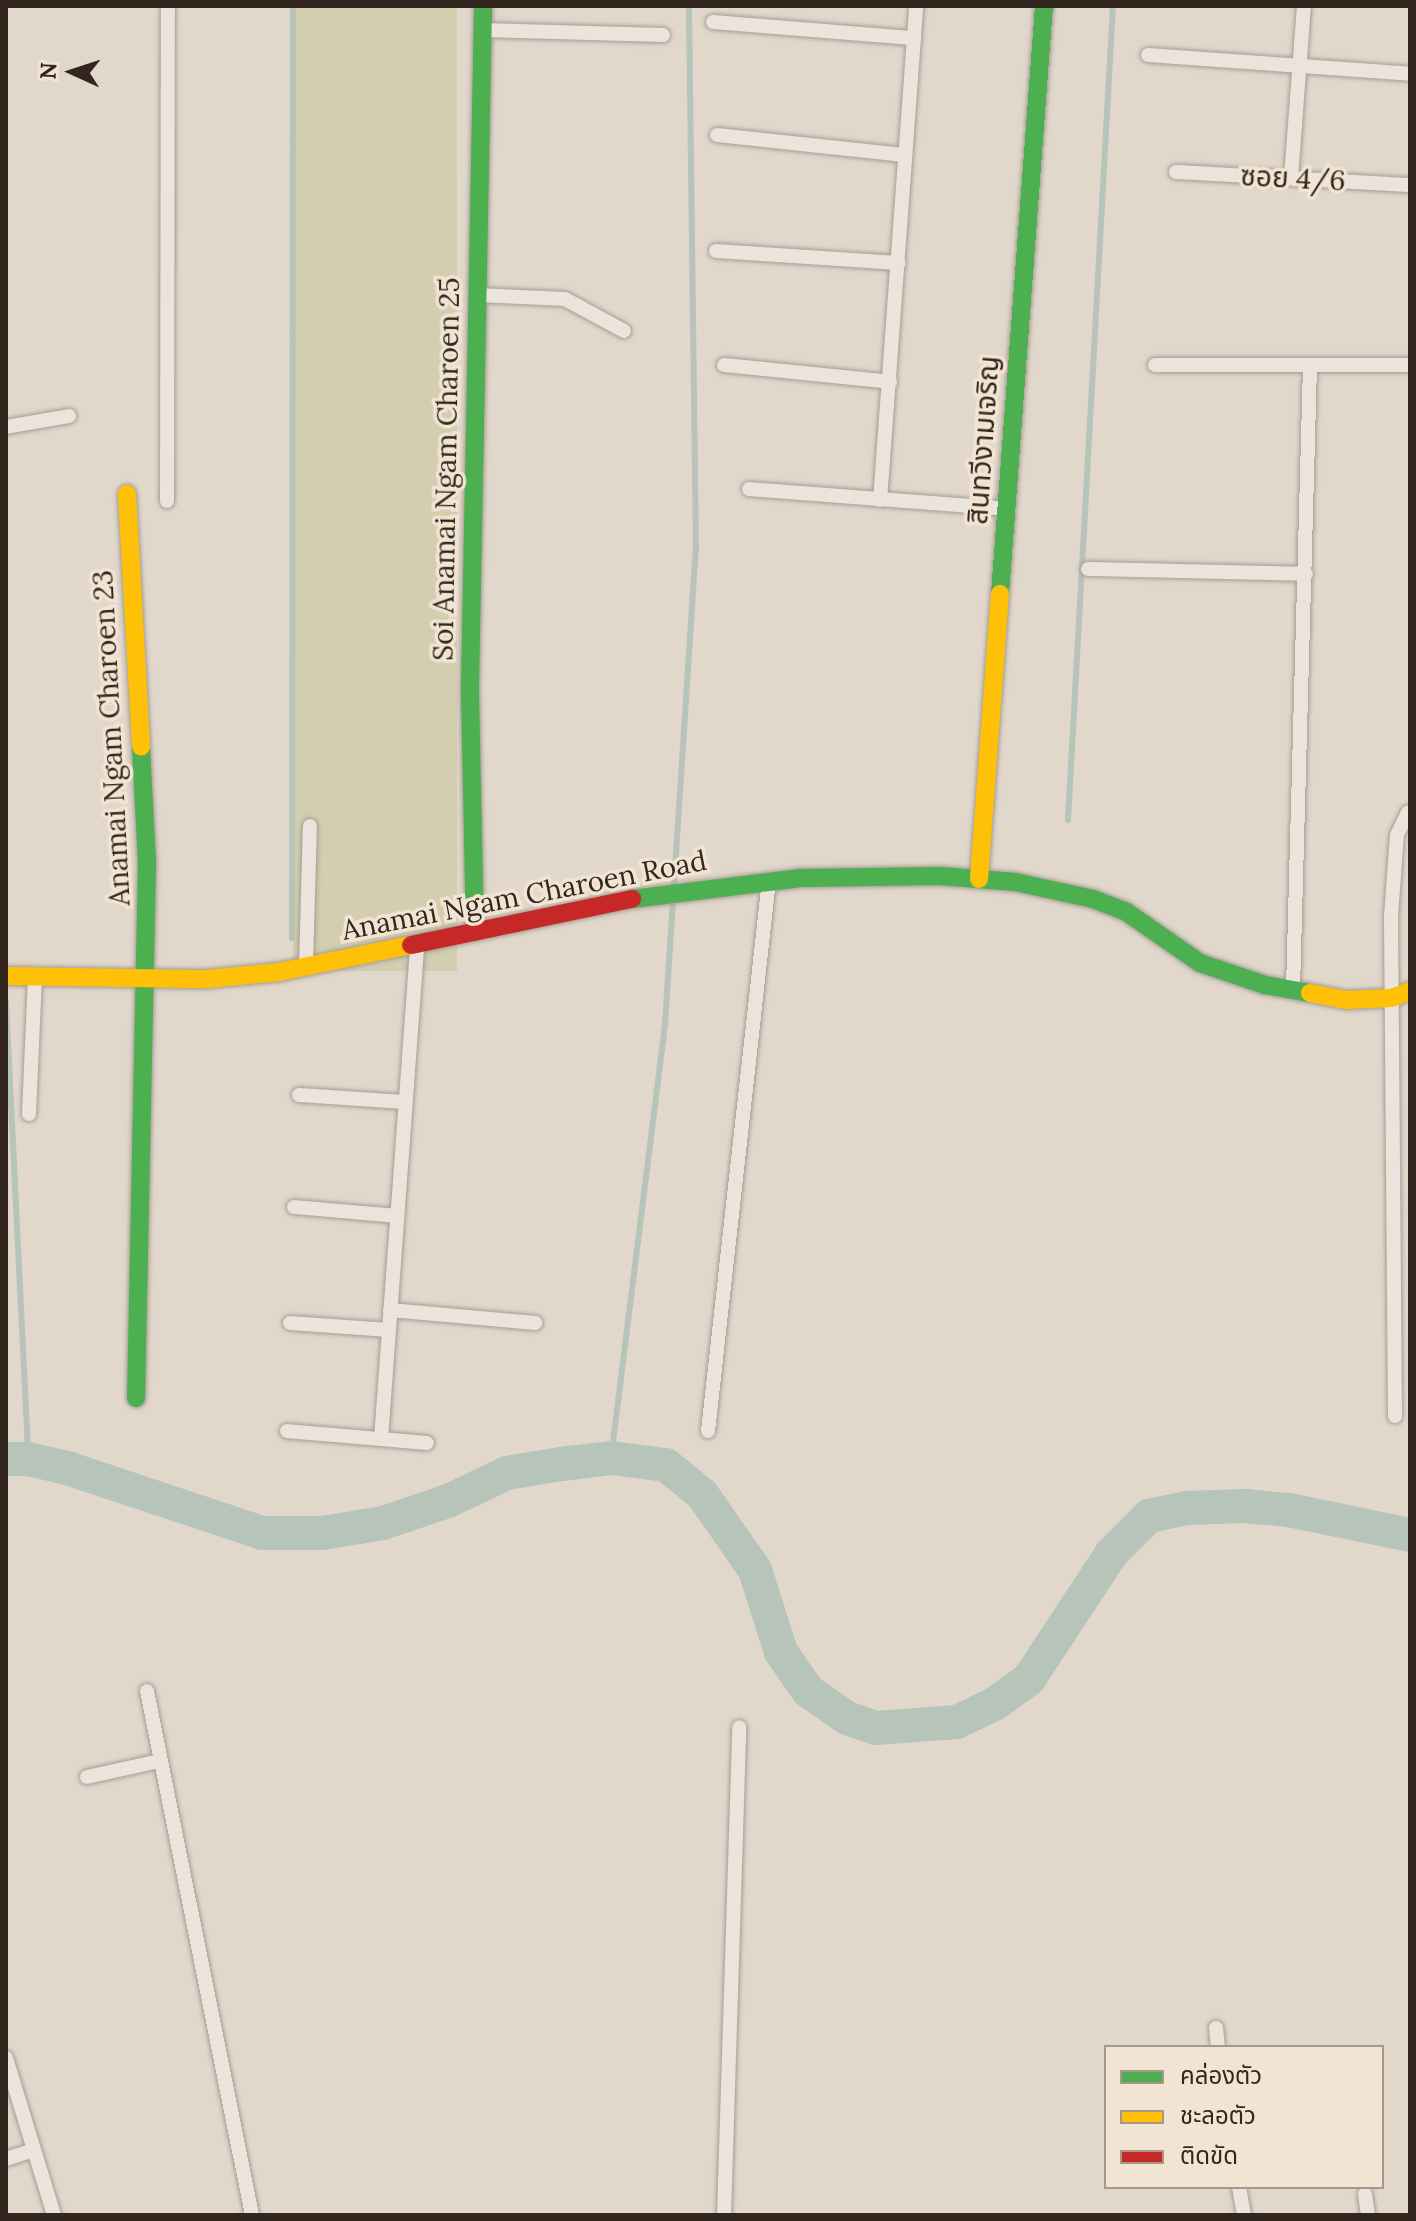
<!DOCTYPE html>
<meta charset="utf-8">
<style>
body{margin:0}
#map{position:relative;width:1416px;height:2221px;overflow:hidden;background:#e1d8cb;font-family:Lora,"Noto Sans Thai",serif}
div>[style]{position:absolute}
.green>*{inset:0;background:#d2ceaf;transform-origin:0 0}
.stream>*{height:6px;margin:-3px;padding:0 3px;transform-origin:3px;border-radius:3px;background:#b7c4ba}
.river>*{height:34px;margin:-17px;padding:0 17px;transform-origin:17px;border-radius:17px;background:#b7c4ba}
.roads{filter:drop-shadow(0 0 2px #a69d95) drop-shadow(0 0 2px #a69d95)}
.street>*{height:14px;margin:-7px;padding:0 7px;transform-origin:7px;border-radius:7px;background:#eae4dc}
.fast>*{height:18px;margin:-9px;padding:0 9px;transform-origin:9px;border-radius:9px;background:#4caf50}
.slow>*{height:18px;margin:-9px;padding:0 9px;transform-origin:9px;border-radius:9px;background:#ffc107}
.jam>*{height:18px;margin:-9px;padding:0 9px;transform-origin:9px;border-radius:9px;background:#c62828}
span{translate:-50% -50%;white-space:nowrap;text-align:center;line-height:1.15;-webkit-text-stroke:7px #f1e4d2;paint-order:stroke}
.street-label{font-size:28px;color:#33261e}
.frame{position:absolute;inset:0;border:8px solid #33261e;pointer-events:none}
.legend{position:absolute;left:1104px;top:2045px;width:280px;height:144px;box-sizing:border-box;background:#f1e4d2;border:2px solid #a5988a;margin:0;padding:10px 14px;list-style:none;font-size:24px;color:#33261e}
.legend li{display:flex;align-items:center;gap:16px;height:40px}
.legend b{width:40px;border:2px solid #a5988a}
.north{position:absolute;left:32px;top:32px;width:80px;height:80px;-webkit-text-stroke:6px #f1e4d2;paint-order:stroke;rotate:273deg;font-size:22px;font-weight:700;line-height:32px;text-align:center;color:#33261e}
.north::after{content:'';display:block;margin:auto;width:28px;height:36px;background:#33261e;clip-path:polygon(50% 0,100% 100%,50% 72%,0 100%)}
</style>
<div id="map">
<div class="green">
<i style="left:293px;top:6px;width:164px;height:965px"></i>
</div>
<div class="stream">
<i style="left:1068px;top:820px;width:815px;rotate:-86.84deg"></i>
<i style="left:292px;top:938px;width:932px;rotate:-89.94deg"></i>
<i style="left:6px;top:1001px;width:459px;rotate:87.2deg"></i>
<i style="left:611px;top:1458px;width:437px;rotate:-82.9deg"></i>
<i style="left:665px;top:1024px;width:474px;rotate:-86.3deg"></i>
<i style="left:696px;top:551px;width:545px;rotate:-90.74deg"></i>
</div>
<div class="river">
<i style="left:6px;top:1459px;width:22px"></i>
<i style="left:28px;top:1459px;width:40px;rotate:13deg"></i>
<i style="left:67px;top:1468px;width:206px;rotate:18.4deg"></i>
<i style="left:262px;top:1533px;width:61px"></i>
<i style="left:323px;top:1533px;width:61px;rotate:-9.5deg"></i>
<i style="left:383px;top:1523px;width:69px;rotate:-18.7deg"></i>
<i style="left:448px;top:1501px;width:65px;rotate:-25.4deg"></i>
<i style="left:507px;top:1473px;width:55px;rotate:-9.5deg"></i>
<i style="left:561px;top:1464px;width:50px;rotate:-6.8deg"></i>
<i style="left:611px;top:1458px;width:55px;rotate:7.3deg"></i>
<i style="left:666px;top:1465px;width:46px;rotate:38.9deg"></i>
<i style="left:702px;top:1494px;width:93px;rotate:55.1deg"></i>
<i style="left:755px;top:1570px;width:86px;rotate:72.4deg"></i>
<i style="left:781px;top:1652px;width:47px;rotate:55.3deg"></i>
<i style="left:808px;top:1691px;width:47px;rotate:34.7deg"></i>
<i style="left:847px;top:1718px;width:31px;rotate:19deg"></i>
<i style="left:876px;top:1728px;width:81px;rotate:-4.2deg"></i>
<i style="left:957px;top:1722px;width:43px;rotate:-26deg"></i>
<i style="left:996px;top:1703px;width:41px;rotate:-36deg"></i>
<i style="left:1029px;top:1679px;width:149px;rotate:-56.7deg"></i>
<i style="left:1111px;top:1554px;width:54px;rotate:-45deg"></i>
<i style="left:1149px;top:1516px;width:40px;rotate:-12deg"></i>
<i style="left:1188px;top:1508px;width:57px;rotate:-2deg"></i>
<i style="left:1245px;top:1506px;width:44px;rotate:5.2deg"></i>
<i style="left:1289px;top:1510px;width:124px;rotate:11.7deg"></i>
</div>
<div class="roads">
<div class="street">
<i style="left:713px;top:22px;width:202px;rotate:4.6deg"></i>
<i style="left:482px;top:30px;width:181px;rotate:1.6deg"></i>
<i style="left:1148px;top:55px;width:263px;rotate:4.1deg"></i>
<i style="left:717px;top:135px;width:188px;rotate:6.1deg"></i>
<i style="left:1176px;top:172px;width:234px;rotate:3.2deg"></i>
<i style="left:1291px;top:178px;width:172px;rotate:-85.7deg"></i>
<i style="left:716px;top:251px;width:183px;rotate:3.8deg"></i>
<i style="left:477px;top:295px;width:88px;rotate:2.6deg"></i>
<i style="left:565px;top:299px;width:67px;rotate:28.5deg"></i>
<i style="left:724px;top:365px;width:167px;rotate:5.8deg"></i>
<i style="left:1155px;top:365px;width:155px"></i>
<i style="left:1310px;top:365px;width:626px;rotate:91.56deg"></i>
<i style="left:1310px;top:365px;width:100px"></i>
<i style="left:6px;top:427px;width:64px;rotate:-9.9deg"></i>
<i style="left:749px;top:489px;width:258px;rotate:4.4deg"></i>
<i style="left:880px;top:500px;width:495px;rotate:-85.8deg"></i>
<i style="left:167px;top:501px;width:495px;rotate:-89.9deg"></i>
<i style="left:1088px;top:569px;width:218px;rotate:1.3deg"></i>
<i style="left:306px;top:966px;width:140px;rotate:-88.4deg"></i>
<i style="left:299px;top:1095px;width:106px;rotate:3.8deg"></i>
<i style="left:29px;top:1114px;width:137px;rotate:-87.5deg"></i>
<i style="left:294px;top:1207px;width:103px;rotate:5deg"></i>
<i style="left:390px;top:1310px;width:146px;rotate:5.1deg"></i>
<i style="left:290px;top:1323px;width:99px;rotate:4deg"></i>
<i style="left:1395px;top:1416px;width:500px;rotate:-90.46deg"></i>
<i style="left:1391px;top:916px;width:81px;rotate:-85.8deg"></i>
<i style="left:1397px;top:835px;width:25px;rotate:-64deg"></i>
<i style="left:287px;top:1431px;width:94px;rotate:4.9deg"></i>
<i style="left:381px;top:1439px;width:495px;rotate:-85.8deg"></i>
<i style="left:708px;top:1431px;width:554px;rotate:-83.68deg"></i>
<i style="left:381px;top:1439px;width:46px;rotate:5deg"></i>
<i style="left:147px;top:1691px;width:534px;rotate:78.67deg"></i>
<i style="left:87px;top:1777px;width:74px;rotate:-12.5deg"></i>
<i style="left:1216px;top:2028px;width:19px;rotate:84deg"></i>
<i style="left:6px;top:2058px;width:164px;rotate:73deg"></i>
<i style="left:6px;top:2159px;width:29px;rotate:-18deg"></i>
<i style="left:1239px;top:2187px;width:28px;rotate:80deg"></i>
<i style="left:1365px;top:2194px;width:21px;rotate:82deg"></i>
<i style="left:724px;top:2215px;width:488px;rotate:-88.2deg"></i>
</div>
<div class="fast">
<i style="left:1000px;top:594px;width:590px;rotate:-85.72deg"></i>
<i style="left:632px;top:899px;width:170px;rotate:-7.1deg"></i>
<i style="left:801px;top:878px;width:139px;rotate:-0.8deg"></i>
<i style="left:940px;top:876px;width:75px;rotate:4.6deg"></i>
<i style="left:1015px;top:882px;width:80px;rotate:12.3deg"></i>
<i style="left:1093px;top:899px;width:34px;rotate:21deg"></i>
<i style="left:1125px;top:911px;width:91px;rotate:34.7deg"></i>
<i style="left:1200px;top:963px;width:69px;rotate:18.7deg"></i>
<i style="left:1265px;top:985px;width:46px;rotate:10.1deg"></i>
<i style="left:475px;top:932px;width:246px;rotate:-91.2deg"></i>
<i style="left:470px;top:686px;width:680px;rotate:-88.9deg"></i>
<i style="left:136px;top:1398px;width:536px;rotate:-88.82deg"></i>
<i style="left:147px;top:862px;width:115px;rotate:-93deg"></i>
</div>
<div class="slow">
<i style="left:127px;top:494px;width:253px;rotate:86.8deg"></i>
<i style="left:979px;top:879px;width:286px;rotate:-85.8deg"></i>
<i style="left:6px;top:976px;width:201px;rotate:0.9deg"></i>
<i style="left:207px;top:979px;width:72px;rotate:-5.6deg"></i>
<i style="left:279px;top:972px;width:135px;rotate:-11.6deg"></i>
<i style="left:1310px;top:993px;width:38px;rotate:11deg"></i>
<i style="left:1347px;top:1000px;width:44px;rotate:-2.6deg"></i>
<i style="left:1391px;top:998px;width:20px;rotate:-20deg"></i>
</div>
<div class="jam">
<i style="left:411px;top:945px;width:226px;rotate:-11.8deg"></i>
</div>
</div>
<div class="street-label">
<span style="left:1293px;top:178px;rotate:3deg">ซอย 4/6</span>
<span style="left:983px;top:440px;rotate:-86deg">สินทวีงามเจริญ</span>
<span style="left:446px;top:469px;rotate:-89deg">Soi Anamai Ngam Charoen 25</span>
<span style="left:111px;top:738px;rotate:-93deg">Anamai Ngam Charoen 23</span>
<span style="left:524px;top:895px;rotate:-11deg">Anamai Ngam Charoen Road</span>
</div>
<div class="frame"></div>
<ul class="legend">
<li><b style="height:10px;background:#4caf50"></b>คล่องตัว</li>
<li><b style="height:10px;background:#ffc107"></b>ชะลอตัว</li>
<li><b style="height:10px;background:#c62828"></b>ติดขัด</li>
</ul>
<div class="north">N</div>
</div>
